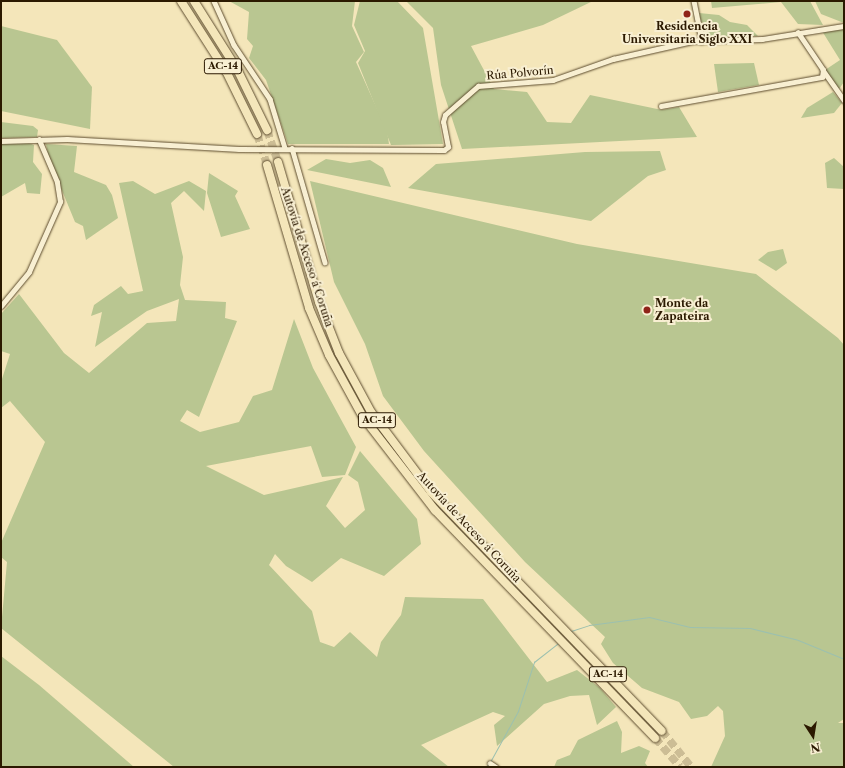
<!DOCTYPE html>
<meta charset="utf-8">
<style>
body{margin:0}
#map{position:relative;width:845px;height:768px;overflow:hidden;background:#f4e6ba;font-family:"Libre Caslon Text",serif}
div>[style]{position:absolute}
.green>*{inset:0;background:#b9c691}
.stream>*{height:1px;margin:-0.5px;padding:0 0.5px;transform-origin:0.5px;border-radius:0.5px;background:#9cc0af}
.motorway-tunnel>*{height:8px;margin-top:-4px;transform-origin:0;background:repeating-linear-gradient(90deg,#ccbd95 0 8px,transparent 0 12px)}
.roads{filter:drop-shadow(0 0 1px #5d4c2e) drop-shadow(0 0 1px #5d4c2e)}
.minor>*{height:4.5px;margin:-2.25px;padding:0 2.25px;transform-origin:2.25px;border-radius:2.25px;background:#f8efd2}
.motorway>*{height:8px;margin:-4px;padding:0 4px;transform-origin:4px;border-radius:4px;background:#f4e6ba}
.dots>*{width:11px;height:11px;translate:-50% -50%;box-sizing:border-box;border:2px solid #f8efd2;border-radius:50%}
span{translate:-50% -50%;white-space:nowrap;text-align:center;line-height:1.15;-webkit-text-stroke:4px #f8efd2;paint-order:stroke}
.shield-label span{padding:1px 3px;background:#f8efd2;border:1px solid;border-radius:3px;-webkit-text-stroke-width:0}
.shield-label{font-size:10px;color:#2b1900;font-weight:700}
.poi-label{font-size:11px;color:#2b1900;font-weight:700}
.left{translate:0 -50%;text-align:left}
.street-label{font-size:11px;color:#2b1900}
.frame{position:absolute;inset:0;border:2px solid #2b1900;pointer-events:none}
.north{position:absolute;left:793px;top:716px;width:40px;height:40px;-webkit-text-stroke:3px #f8efd2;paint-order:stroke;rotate:168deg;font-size:11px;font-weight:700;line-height:16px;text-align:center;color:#2b1900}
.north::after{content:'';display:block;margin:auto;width:14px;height:18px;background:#2b1900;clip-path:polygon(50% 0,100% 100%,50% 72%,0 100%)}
</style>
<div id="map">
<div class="green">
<i style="clip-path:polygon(229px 1px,355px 1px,352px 26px,364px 52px,356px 62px,387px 131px,389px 144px,288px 144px,266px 80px,249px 58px,253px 46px,247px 39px,249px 12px)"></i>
<i style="clip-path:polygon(360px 1px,397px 1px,423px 28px,443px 144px,391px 145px,358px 63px,365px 51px,354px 25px)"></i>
<i style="clip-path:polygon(406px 1px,593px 1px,543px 25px,471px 46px,494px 89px,527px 92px,547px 122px,571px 123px,590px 95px,662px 110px,679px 107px,697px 137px,462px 149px,441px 85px,433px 28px)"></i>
<i style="clip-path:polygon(711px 1px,810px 1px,823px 25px,798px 24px,781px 2px,712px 8px)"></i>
<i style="clip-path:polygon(815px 1px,844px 1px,844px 23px,821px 14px)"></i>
<i style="clip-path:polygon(699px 13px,719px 15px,730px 22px,747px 25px,758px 36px,705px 37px)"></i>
<i style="clip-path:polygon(1px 26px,57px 40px,92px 87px,90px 129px,1px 111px)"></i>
<i style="clip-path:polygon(844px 28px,844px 82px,839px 89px,825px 70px,840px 60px,822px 31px)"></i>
<i style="clip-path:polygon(754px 63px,759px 85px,718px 92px,714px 64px)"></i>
<i style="clip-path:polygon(833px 92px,842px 103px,834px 113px,801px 118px,807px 108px)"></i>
<i style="clip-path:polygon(1px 122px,33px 126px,38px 130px,37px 137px,1px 138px)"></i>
<i style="clip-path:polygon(26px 142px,34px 145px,33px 162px,42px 174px,40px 194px,27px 193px,25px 183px,1px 197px,1px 144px)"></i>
<i style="clip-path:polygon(46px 144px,77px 146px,74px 172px,106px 185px,112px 195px,118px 218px,86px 240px,83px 226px,75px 222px,49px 159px)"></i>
<i style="clip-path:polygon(660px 151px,666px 170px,648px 176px,591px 221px,408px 188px,436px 164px,585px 152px)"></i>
<i style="clip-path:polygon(834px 158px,844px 167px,844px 189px,827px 188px,825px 163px)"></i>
<i style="clip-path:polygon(326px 159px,350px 163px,370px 160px,383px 168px,391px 187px,307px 170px)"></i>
<i style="clip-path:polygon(209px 173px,238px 191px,235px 196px,250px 229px,221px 237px,207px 193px)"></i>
<i style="clip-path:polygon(133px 181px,155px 194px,189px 181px,206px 191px,204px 211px,184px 191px,171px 203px,183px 257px,180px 285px,185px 300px,226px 302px,225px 318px,237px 321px,199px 417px,187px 410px,180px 421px,200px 432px,239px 422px,253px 396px,272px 390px,294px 319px,313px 368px,356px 447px,345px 475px,322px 477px,311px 446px,206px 466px,264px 495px,343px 477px,326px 506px,345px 528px,365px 510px,358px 482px,348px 475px,360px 451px,417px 519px,421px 544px,384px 576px,341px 558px,312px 582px,286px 566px,275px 554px,269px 565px,312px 611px,320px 642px,334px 647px,350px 632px,377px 657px,381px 642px,401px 615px,405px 597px,483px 599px,547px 682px,577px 670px,600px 688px,616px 707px,597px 725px,589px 695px,570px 696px,544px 704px,497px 746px,494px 725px,505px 716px,493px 712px,421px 745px,449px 767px,174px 767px,1px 628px,7px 562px,1px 557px,1px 543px,45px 442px,10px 401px,1px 408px,1px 382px,10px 354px,1px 351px,1px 314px,19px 294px,64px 353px,89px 373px,147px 323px,176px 321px,179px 299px,147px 311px,95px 347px,102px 312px,91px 316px,94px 305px,121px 286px,128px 294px,143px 291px,119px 183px)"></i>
<i style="clip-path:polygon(310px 181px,577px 244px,756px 274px,838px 338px,844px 345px,844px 719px,838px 723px,844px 723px,844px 767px,711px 767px,725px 736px,723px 711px,718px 706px,707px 716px,691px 719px,679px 702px,642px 688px,613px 663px,601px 644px,605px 637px,525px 562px,424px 451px,383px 396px,365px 344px,334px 282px)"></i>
<i style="clip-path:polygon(783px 249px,787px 263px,776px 271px,758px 260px,768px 252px)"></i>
<i style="clip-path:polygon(1px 656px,39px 685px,134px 767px,1px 767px)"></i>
<i style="clip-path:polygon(617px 721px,622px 732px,621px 753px,639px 746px,650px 751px,645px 763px,648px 767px,554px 767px,557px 760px,570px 755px,578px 740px)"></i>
</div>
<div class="stream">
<i style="left:571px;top:631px;width:19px;rotate:-18deg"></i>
<i style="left:589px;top:625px;width:61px;rotate:-7.6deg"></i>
<i style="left:649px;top:617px;width:42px;rotate:13.7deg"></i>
<i style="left:690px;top:627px;width:60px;rotate:1deg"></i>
<i style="left:750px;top:628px;width:49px;rotate:14deg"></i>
<i style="left:798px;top:640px;width:50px;rotate:22.4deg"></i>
<i style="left:490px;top:762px;width:58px;rotate:-61.2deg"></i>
<i style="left:518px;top:711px;width:52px;rotate:-71.9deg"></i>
<i style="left:534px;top:662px;width:31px;rotate:-38deg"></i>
<i style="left:486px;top:767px;width:4px;rotate:-56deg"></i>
</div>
<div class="motorway-tunnel">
<i style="left:267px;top:130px;width:34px;rotate:71deg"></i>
<i style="left:257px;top:134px;width:33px;rotate:72deg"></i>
<i style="left:662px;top:731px;width:46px;rotate:51.1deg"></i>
<i style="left:655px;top:738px;width:38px;rotate:49deg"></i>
</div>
<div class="roads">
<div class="minor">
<i style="left:214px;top:1px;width:48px;rotate:65.6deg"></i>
<i style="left:234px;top:45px;width:65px;rotate:56.3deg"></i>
<i style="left:270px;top:99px;width:51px;rotate:73deg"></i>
<i style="left:694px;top:1px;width:41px;rotate:78.7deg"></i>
<i style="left:823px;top:70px;width:37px;rotate:55deg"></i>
<i style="left:661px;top:106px;width:164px;rotate:-10.2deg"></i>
<i style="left:822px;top:77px;width:7px;rotate:-82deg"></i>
<i style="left:823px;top:70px;width:45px;rotate:-124deg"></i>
<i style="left:1px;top:141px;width:66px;rotate:-1.7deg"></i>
<i style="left:67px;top:139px;width:172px;rotate:3.3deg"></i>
<i style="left:239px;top:149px;width:205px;rotate:0.3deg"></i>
<i style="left:444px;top:150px;width:5px;rotate:-37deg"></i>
<i style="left:448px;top:147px;width:25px;rotate:-101deg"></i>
<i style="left:443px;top:122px;width:7px;rotate:-74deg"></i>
<i style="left:445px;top:115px;width:44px;rotate:-41.3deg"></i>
<i style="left:478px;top:86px;width:75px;rotate:-4.6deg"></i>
<i style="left:553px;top:80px;width:64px;rotate:-19.3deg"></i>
<i style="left:613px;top:59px;width:81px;rotate:-12.8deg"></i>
<i style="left:692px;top:41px;width:70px;rotate:-1.6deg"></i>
<i style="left:762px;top:39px;width:83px;rotate:-9deg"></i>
<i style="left:292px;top:148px;width:119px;rotate:73.9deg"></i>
<i style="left:1px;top:306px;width:44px;rotate:-50.5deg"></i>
<i style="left:29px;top:272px;width:77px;rotate:-66.1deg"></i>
<i style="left:60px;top:202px;width:20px;rotate:-99deg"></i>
<i style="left:57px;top:182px;width:46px;rotate:-113.2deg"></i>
<i style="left:490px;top:763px;width:7px;rotate:34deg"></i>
</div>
<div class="motorway">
<i style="left:181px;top:1px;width:85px;rotate:57.4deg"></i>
<i style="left:227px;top:73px;width:68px;rotate:63.8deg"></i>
<i style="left:194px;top:1px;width:83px;rotate:57.8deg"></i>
<i style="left:238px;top:71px;width:66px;rotate:63.8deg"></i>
<i style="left:278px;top:162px;width:146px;rotate:73.7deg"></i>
<i style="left:319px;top:302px;width:55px;rotate:68.6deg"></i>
<i style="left:339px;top:353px;width:67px;rotate:61.5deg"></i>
<i style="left:371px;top:412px;width:100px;rotate:53.1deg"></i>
<i style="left:431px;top:492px;width:332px;rotate:46deg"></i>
<i style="left:267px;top:165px;width:149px;rotate:73.6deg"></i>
<i style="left:309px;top:308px;width:51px;rotate:66.9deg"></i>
<i style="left:329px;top:355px;width:71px;rotate:61.3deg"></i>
<i style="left:363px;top:417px;width:118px;rotate:52.3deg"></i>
<i style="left:435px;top:510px;width:317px;rotate:46deg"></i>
</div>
</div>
<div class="dots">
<i style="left:687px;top:14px;background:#8f2418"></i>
<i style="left:647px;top:310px;background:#8f2418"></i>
</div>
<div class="shield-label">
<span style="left:223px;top:66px">AC-14</span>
<span style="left:377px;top:420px">AC-14</span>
<span style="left:608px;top:674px">AC-14</span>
</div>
<div class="poi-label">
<span style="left:687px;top:33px">Residencia<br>Universitaria Siglo XXI</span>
<span class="left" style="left:655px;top:310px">Monte da<br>Zapateira</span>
</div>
<div class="street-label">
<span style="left:520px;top:73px;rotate:-5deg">Rúa Polvorín</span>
<span style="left:307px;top:257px;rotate:72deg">Autovía de Acceso á Coruña</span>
<span style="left:469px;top:527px;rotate:47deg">Autovía de Acceso á Coruña</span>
</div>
<div class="frame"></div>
<div class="north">N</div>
</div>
